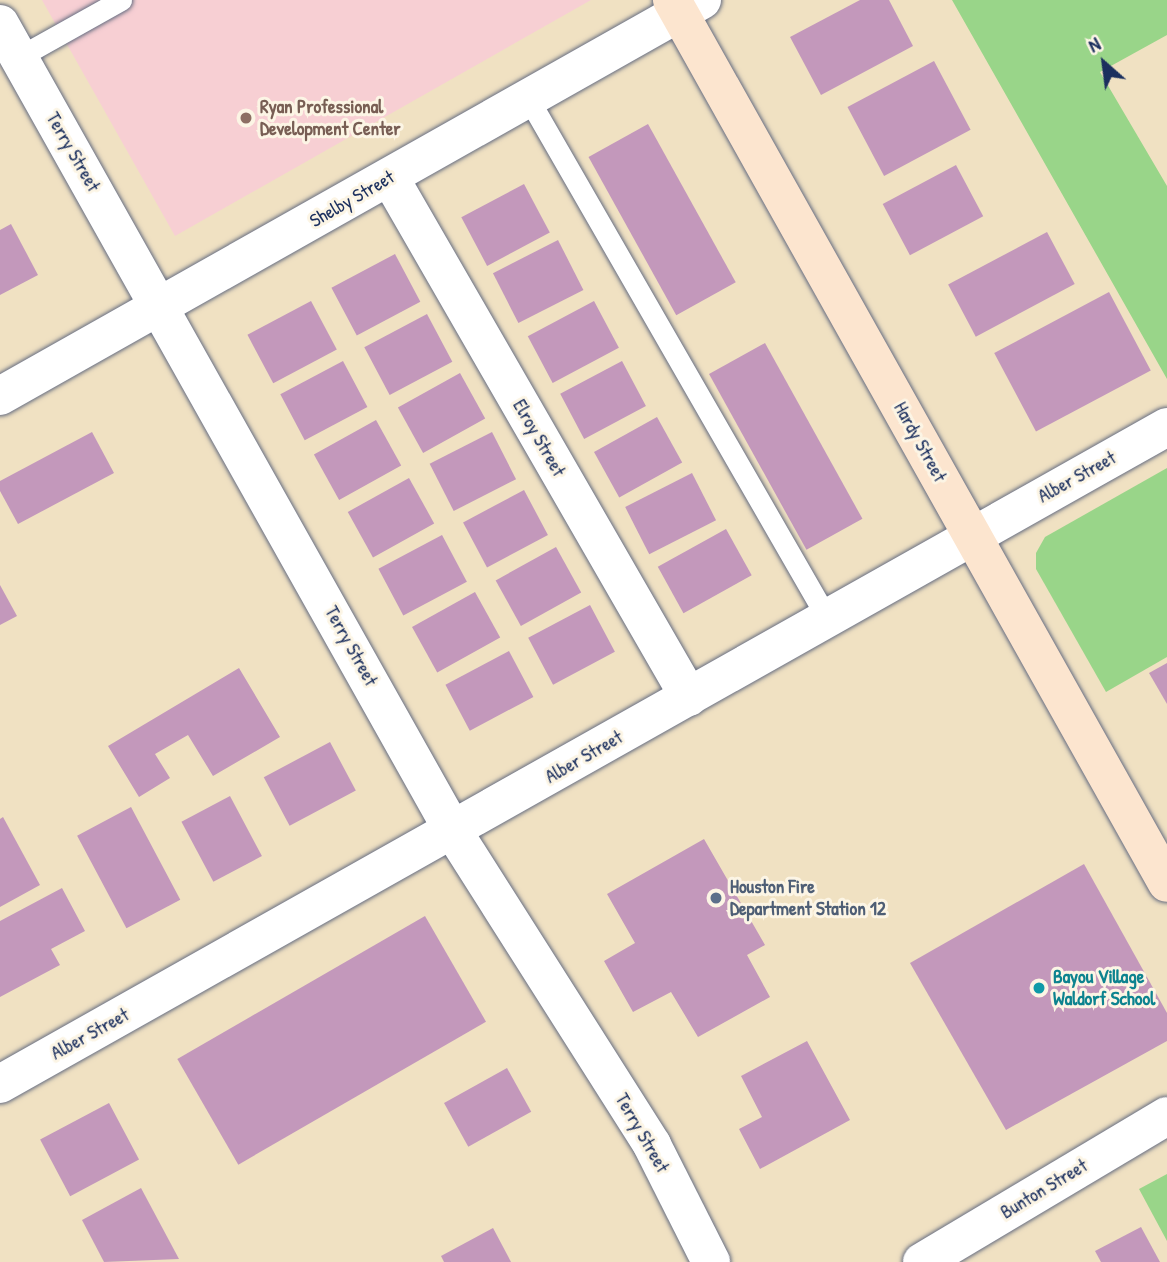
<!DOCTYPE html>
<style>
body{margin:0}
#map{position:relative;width:1167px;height:1262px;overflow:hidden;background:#f0e1c2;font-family:"Patrick Hand",sans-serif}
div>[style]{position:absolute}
.built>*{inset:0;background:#f7cfd3}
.green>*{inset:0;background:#99d589}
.building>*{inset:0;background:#c398bb;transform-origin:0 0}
.roads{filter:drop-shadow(0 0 2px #666d81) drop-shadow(0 0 2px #666d81)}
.service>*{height:21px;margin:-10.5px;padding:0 10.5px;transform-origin:10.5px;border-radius:10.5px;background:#fff}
.minor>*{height:38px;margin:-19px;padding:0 19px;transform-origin:19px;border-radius:19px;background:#fff}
.secondary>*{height:38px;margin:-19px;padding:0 19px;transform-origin:19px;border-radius:19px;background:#fce5cf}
.dots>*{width:19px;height:19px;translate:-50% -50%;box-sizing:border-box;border:4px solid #fcf5e5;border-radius:50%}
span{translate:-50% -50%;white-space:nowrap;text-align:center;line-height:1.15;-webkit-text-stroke:6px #fcf5e5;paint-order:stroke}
.education-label{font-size:19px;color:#785e54;font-weight:700}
.left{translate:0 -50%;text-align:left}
.street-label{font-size:19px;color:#1b2f5e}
.service-label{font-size:19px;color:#4e5e75;font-weight:700}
.culture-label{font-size:19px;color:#0d838f;font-weight:700}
.north{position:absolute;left:1069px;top:28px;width:70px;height:70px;-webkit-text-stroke:5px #fcf5e5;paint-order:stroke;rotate:332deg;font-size:19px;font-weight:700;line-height:28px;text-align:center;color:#1b2f5e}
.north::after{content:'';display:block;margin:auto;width:24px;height:32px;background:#1b2f5e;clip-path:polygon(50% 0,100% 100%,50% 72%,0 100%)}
</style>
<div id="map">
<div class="built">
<i style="clip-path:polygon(42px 0,591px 0,175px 236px)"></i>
</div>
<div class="green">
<i style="clip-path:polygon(952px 0,1167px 0,1167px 35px,1100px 72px,1167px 186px,1167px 379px)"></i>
<i style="clip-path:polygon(1167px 468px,1167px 657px,1106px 692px,1036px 569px,1036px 553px,1045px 537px)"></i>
<i style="clip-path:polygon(1167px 1174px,1167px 1241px,1139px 1189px)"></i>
</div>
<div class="building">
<i style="clip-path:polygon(860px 0,889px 0,913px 46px,821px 95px,790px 37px)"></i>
<i style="left:934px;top:61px;width:78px;height:98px;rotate:62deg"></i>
<i style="left:648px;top:124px;width:181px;height:68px;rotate:61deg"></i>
<i style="left:956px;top:165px;width:58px;height:83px;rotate:62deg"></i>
<i style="left:524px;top:184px;width:55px;height:71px;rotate:62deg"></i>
<i style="clip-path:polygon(11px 224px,38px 275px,0 295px,0 230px)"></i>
<i style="left:1047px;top:232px;width:59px;height:112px;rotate:62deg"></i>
<i style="left:558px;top:240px;width:56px;height:73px;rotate:63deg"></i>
<i style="left:395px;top:254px;width:54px;height:72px;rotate:62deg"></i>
<i style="left:1109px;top:292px;width:89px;height:130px;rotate:62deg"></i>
<i style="left:311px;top:301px;width:55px;height:72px;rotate:62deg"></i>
<i style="left:594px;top:301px;width:53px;height:75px;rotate:62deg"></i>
<i style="left:427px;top:314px;width:54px;height:71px;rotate:62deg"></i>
<i style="left:765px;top:343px;width:201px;height:64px;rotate:61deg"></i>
<i style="left:343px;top:361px;width:52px;height:71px;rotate:62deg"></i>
<i style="left:622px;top:361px;width:51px;height:70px;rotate:62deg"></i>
<i style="left:460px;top:373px;width:52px;height:71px;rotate:61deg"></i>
<i style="left:657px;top:417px;width:52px;height:72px;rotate:61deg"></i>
<i style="left:376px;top:420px;width:52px;height:71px;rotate:61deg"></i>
<i style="clip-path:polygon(92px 432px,114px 473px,18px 524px,0 491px,0 481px)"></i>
<i style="left:492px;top:432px;width:53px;height:70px;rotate:63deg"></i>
<i style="left:692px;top:473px;width:53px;height:75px;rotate:63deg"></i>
<i style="left:409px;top:478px;width:52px;height:70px;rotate:61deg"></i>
<i style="left:524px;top:490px;width:51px;height:69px;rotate:62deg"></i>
<i style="left:726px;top:529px;width:53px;height:78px;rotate:61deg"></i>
<i style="left:442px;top:535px;width:53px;height:72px;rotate:62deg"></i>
<i style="left:556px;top:547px;width:52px;height:69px;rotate:61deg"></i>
<i style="clip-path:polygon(0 585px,17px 616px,0 625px)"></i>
<i style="left:475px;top:592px;width:52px;height:72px;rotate:61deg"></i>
<i style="left:590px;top:605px;width:53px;height:70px;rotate:62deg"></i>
<i style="left:509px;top:651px;width:52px;height:72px;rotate:62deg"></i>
<i style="clip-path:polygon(1167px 663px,1167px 704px,1149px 673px)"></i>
<i style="clip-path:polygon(239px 668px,280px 737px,213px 776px,188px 735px,155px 754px,170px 778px,139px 797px,108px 746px)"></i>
<i style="left:330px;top:742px;width:55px;height:75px;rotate:62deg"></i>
<i style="left:230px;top:796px;width:68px;height:55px;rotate:62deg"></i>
<i style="left:131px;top:807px;width:105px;height:61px;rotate:62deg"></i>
<i style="clip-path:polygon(3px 817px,40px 885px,0 907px,0 819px)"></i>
<i style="clip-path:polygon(704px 839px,765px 945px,747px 955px,770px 997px,698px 1037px,671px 992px,633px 1012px,604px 961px,635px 943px,607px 894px)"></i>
<i style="clip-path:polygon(1084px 864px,1167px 1013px,1167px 1041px,1006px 1130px,910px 963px)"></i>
<i style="clip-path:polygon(62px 888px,85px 931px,51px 949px,60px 965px,0 997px,0 921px)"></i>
<i style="left:425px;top:916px;width:122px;height:286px;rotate:60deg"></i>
<i style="clip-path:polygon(807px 1041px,850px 1120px,760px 1169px,739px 1129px,762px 1117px,741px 1076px)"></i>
<i style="left:507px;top:1068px;width:50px;height:72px;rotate:61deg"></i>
<i style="left:109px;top:1103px;width:64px;height:78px;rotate:62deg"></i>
<i style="clip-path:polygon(141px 1188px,179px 1259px,104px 1262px,82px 1220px)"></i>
<i style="clip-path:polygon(1141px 1227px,1160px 1262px,1101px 1262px,1095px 1251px)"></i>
<i style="clip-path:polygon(493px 1228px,511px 1262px,444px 1262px,441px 1256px)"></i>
</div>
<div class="roads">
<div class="service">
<i style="left:19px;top:57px;width:117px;rotate:-29.2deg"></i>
<i style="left:528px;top:98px;width:600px;rotate:60.1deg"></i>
</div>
<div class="minor">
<i style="left:0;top:24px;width:925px;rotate:60.69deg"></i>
<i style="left:453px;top:831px;width:372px;rotate:57.6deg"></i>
<i style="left:652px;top:1145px;width:131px;rotate:63.2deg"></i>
<i style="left:390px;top:178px;width:599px;rotate:60.05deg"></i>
<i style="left:0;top:396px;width:806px;rotate:-29.43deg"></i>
<i style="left:0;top:1084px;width:1339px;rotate:-29.38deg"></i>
<i style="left:922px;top:1262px;width:285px;rotate:-30.8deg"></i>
</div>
<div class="secondary">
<i style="left:672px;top:0;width:1012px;rotate:60.73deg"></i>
</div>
</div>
<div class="dots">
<i style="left:246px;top:118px;background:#8d6e63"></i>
<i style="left:716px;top:898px;background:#5c6f8a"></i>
<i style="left:1039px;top:988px;background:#0f9aa8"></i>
</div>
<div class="education-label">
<span class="left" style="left:260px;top:118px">Ryan Professional<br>Development Center</span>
</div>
<div class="street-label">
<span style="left:73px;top:152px;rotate:60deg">Terry Street</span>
<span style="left:352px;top:199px;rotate:-30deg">Shelby Street</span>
<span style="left:539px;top:438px;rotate:60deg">Elroy Street</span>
<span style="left:920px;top:442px;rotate:61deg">Hardy Street</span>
<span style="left:1077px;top:477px;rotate:-29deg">Alber Street</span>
<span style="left:351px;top:646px;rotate:61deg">Terry Street</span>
<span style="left:584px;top:757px;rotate:-30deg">Alber Street</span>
<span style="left:90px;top:1034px;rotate:-29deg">Alber Street</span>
<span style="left:642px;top:1133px;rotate:60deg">Terry Street</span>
<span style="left:1044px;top:1189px;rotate:-31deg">Bunton Street</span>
</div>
<div class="service-label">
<span class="left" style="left:730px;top:898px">Houston Fire<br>Department Station 12</span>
</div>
<div class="culture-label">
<span class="left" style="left:1053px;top:988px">Bayou Village<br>Waldorf School</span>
</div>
<div class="north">N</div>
</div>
